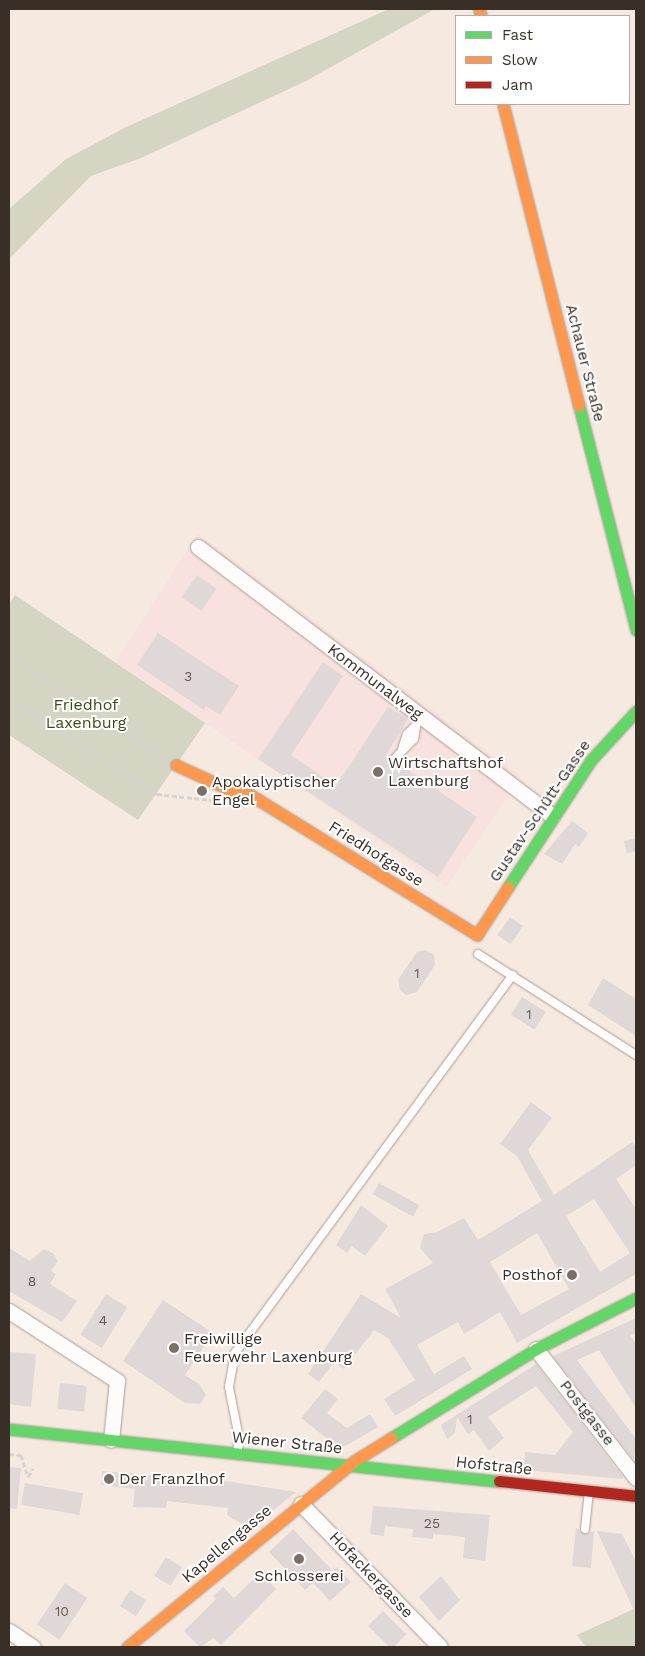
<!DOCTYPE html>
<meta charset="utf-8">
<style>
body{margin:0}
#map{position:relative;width:645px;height:1656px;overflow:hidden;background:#f6eae0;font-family:"Work Sans",sans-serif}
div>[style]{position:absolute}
.industrial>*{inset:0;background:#f7e2df}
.green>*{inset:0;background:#d5d5c3}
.building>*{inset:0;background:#e0d7d7;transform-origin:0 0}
.path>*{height:2.5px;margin-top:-1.25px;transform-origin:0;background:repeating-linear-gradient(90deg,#d7d3d1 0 5px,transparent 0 7.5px)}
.roads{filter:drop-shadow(0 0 1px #a89e96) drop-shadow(0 0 1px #a89e96)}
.lane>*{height:8px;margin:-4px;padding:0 4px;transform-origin:4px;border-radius:4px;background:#fefcfa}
.street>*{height:15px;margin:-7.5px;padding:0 7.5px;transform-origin:7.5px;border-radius:7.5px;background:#fefcfa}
.fast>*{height:11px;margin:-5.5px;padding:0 5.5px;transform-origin:5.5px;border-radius:5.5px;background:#63d668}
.slow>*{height:11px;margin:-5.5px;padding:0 5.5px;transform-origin:5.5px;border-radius:5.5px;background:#ff974d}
.jam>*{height:11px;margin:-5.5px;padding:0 5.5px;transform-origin:5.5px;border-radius:5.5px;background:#b3261e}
.dots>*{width:14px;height:14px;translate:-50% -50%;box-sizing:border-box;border:2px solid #fff;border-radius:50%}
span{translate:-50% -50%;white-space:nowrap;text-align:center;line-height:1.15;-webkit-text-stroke:4px #fff;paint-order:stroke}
.number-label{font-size:14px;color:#645b55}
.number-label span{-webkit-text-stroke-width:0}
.street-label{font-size:16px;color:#392f27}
.park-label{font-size:16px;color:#3c4c15}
.poi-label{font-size:16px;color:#392f27}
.left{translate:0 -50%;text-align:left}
.right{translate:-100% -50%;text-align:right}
.frame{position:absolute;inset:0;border:10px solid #392f27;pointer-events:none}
.legend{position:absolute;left:455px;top:15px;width:175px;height:90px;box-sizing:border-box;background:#fff;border:1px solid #b0aca9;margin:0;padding:6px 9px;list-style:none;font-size:15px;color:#392f27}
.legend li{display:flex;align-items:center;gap:10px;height:25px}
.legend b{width:25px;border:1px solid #b0aca9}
</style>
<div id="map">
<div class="industrial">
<i style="clip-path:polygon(198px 533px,521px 777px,446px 887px,115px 662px)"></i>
</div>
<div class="green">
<i style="clip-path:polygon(389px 9px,435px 9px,306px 81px,141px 158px,91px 176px,9px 259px,9px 209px,66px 159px,124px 128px)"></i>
<i style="clip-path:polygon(15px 595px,205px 723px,138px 820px,9px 735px,9px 605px)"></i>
<i style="clip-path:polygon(636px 1608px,636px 1647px,586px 1647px,577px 1635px)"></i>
</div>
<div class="building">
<i style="left:197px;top:575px;width:24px;height:27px;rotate:35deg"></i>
<i style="clip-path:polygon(158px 633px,239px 686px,220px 715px,206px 706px,204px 710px,137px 665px)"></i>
<i style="clip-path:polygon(323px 662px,343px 676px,291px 755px,336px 786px,388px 707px,408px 719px,386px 755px,477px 817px,438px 877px,258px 759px)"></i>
<i style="clip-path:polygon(572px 821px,588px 833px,579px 847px,575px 844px,562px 864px,544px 854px)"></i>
<i style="clip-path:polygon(636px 838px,636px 851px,627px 853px,624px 841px)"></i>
<i style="left:510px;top:917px;width:16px;height:22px;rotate:35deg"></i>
<i style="clip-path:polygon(425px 950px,434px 955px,435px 965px,417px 992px,406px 995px,400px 990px,398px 980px,417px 952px)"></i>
<i style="clip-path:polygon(603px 978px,636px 999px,636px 1036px,588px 1005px)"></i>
<i style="left:522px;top:997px;width:28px;height:21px;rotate:32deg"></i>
<i style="clip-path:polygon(evenodd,531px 1102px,552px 1118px,528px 1150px,554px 1195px,632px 1142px,636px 1147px,636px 1165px,616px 1179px,636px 1209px,636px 1274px,517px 1343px,500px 1312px,464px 1334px,458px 1322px,417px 1345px,434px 1374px,464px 1356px,472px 1369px,395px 1416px,384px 1399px,415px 1380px,388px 1338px,374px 1330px,344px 1369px,334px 1362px,319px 1382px,308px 1374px,361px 1294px,401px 1318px,385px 1289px,433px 1263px,420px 1248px,424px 1234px,437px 1232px,464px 1218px,478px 1240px,542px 1201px,517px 1156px,500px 1144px,531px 1102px,594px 1199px,630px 1253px,600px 1272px,566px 1216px,594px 1199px,531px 1102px,537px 1233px,569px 1289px,521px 1315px,490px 1262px,537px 1233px)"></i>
<i style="left:379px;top:1183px;width:46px;height:13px;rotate:29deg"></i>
<i style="clip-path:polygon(361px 1205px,388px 1226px,365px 1256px,352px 1246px,347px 1253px,336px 1245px)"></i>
<i style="clip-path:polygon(9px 1248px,30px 1261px,44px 1249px,53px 1253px,58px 1261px,51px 1271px,56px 1274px,50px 1284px,77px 1301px,62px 1322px,9px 1291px)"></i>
<i style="left:106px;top:1294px;width:25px;height:48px;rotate:32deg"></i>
<i style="clip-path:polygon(163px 1300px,213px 1333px,185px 1375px,199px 1384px,206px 1395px,200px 1404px,185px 1403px,123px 1361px)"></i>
<i style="clip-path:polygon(636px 1318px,636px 1333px,630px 1335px,636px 1344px,636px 1408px,599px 1350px,577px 1360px,636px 1439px,634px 1460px,553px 1356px)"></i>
<i style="clip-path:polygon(10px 1352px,36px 1354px,31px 1407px,9px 1404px)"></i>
<i style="clip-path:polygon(536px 1364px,623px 1477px,622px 1479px,524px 1470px,525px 1452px,555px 1455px,573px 1432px,536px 1386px,488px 1417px,504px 1438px,489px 1451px,474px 1430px,468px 1434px,457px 1417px,455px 1433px,447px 1439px,441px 1425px)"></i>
<i style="left:60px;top:1383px;width:27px;height:26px;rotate:6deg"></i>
<i style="clip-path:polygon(325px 1389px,338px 1399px,327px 1413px,347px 1428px,370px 1414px,378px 1427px,340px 1449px,301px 1418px)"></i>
<i style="clip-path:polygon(9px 1467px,21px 1468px,17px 1509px,9px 1508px)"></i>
<i style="clip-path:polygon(102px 1471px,232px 1482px,296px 1492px,250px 1529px,227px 1515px,228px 1508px,167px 1501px,166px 1508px,133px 1507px,135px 1489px,101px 1485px)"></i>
<i style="left:25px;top:1483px;width:59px;height:22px;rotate:10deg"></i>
<i style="clip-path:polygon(373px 1506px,490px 1515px,485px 1561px,463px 1558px,465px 1537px,433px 1534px,433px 1539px,412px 1537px,413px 1529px,385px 1526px,384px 1536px,370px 1534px)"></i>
<i style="clip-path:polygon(576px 1528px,584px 1534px,594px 1531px,591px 1568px,572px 1566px)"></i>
<i style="clip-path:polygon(293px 1529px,333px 1571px,337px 1567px,351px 1582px,330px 1601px,313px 1583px,305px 1590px,269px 1552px)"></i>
<i style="clip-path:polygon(597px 1531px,622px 1534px,636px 1562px,636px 1615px)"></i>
<i style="left:166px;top:1557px;width:19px;height:22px;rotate:32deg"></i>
<i style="clip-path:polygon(260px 1573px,276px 1589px,221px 1645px,214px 1638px,200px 1647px,184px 1631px,216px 1599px,213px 1596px,223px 1587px,234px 1598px)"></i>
<i style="clip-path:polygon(441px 1576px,460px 1600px,439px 1621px,419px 1597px)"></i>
<i style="left:65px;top:1583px;width:27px;height:50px;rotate:34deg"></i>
<i style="left:130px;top:1590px;width:19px;height:19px;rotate:32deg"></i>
<i style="left:383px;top:1611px;width:33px;height:21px;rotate:45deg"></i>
</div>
<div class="path">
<i style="left:9px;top:654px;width:184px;rotate:33.7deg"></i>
<i style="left:9px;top:697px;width:177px;rotate:33.2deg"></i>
<i style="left:157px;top:794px;width:55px;rotate:6.2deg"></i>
<i style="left:9px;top:1454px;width:12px;rotate:5deg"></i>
<i style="left:21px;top:1455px;width:23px;rotate:72deg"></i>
<i style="left:28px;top:1477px;width:10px;rotate:-61deg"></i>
</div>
<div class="roads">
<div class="lane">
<i style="left:402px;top:749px;width:16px;rotate:-72deg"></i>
<i style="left:407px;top:734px;width:23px;rotate:-45deg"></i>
<i style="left:395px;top:758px;width:27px;rotate:-45deg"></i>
<i style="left:414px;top:739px;width:11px;rotate:-80deg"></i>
<i style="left:478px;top:954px;width:188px;rotate:32.6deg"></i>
<i style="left:237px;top:1452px;width:14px;rotate:-82deg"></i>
<i style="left:239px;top:1438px;width:52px;rotate:-101.1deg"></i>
<i style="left:229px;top:1387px;width:35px;rotate:-80deg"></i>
<i style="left:235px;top:1353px;width:469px;rotate:-53.7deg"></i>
<i style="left:585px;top:1529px;width:37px;rotate:-84deg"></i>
</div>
<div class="street">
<i style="left:198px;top:547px;width:445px;rotate:37.2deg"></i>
<i style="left:9px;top:1311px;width:129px;rotate:32.9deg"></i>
<i style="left:117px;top:1381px;width:59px;rotate:95.8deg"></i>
<i style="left:536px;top:1349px;width:163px;rotate:52.2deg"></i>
<i style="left:301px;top:1504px;width:199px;rotate:45.8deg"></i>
<i style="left:9px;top:1631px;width:29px;rotate:34deg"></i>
</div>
<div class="fast">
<i style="left:579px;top:406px;width:231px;rotate:75.7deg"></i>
<i style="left:508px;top:887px;width:152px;rotate:-56.8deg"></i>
<i style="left:591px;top:760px;width:67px;rotate:-47.4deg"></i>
<i style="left:9px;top:1429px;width:493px;rotate:6.1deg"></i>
<i style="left:391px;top:1438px;width:170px;rotate:-31.5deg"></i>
<i style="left:536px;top:1349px;width:112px;rotate:-27deg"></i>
</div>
<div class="slow">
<i style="left:479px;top:9px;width:7px;rotate:74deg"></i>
<i style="left:503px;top:104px;width:311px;rotate:75.9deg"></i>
<i style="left:176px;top:765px;width:65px;rotate:24.6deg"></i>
<i style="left:235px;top:792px;width:14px;rotate:8deg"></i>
<i style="left:249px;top:794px;width:268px;rotate:31.7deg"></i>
<i style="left:477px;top:935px;width:57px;rotate:-57.1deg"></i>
<i style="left:127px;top:1647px;width:293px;rotate:-39.3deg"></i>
<i style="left:354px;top:1461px;width:44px;rotate:-31.9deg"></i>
</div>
<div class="jam">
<i style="left:499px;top:1481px;width:138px;rotate:6.2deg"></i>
</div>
</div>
<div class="dots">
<i style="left:378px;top:772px;background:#7b7068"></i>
<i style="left:202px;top:791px;background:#7b7068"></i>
<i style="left:572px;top:1275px;background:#7b7068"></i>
<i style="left:174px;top:1348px;background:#7b7068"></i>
<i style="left:109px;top:1479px;background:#7b7068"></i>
<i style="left:299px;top:1559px;background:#7b7068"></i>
</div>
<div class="number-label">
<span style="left:188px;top:676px">3</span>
<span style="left:417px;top:973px">1</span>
<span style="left:529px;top:1014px">1</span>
<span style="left:32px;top:1281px">8</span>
<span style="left:103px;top:1320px">4</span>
<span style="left:470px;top:1419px">1</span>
<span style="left:432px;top:1523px">25</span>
<span style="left:62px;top:1611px">10</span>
</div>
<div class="street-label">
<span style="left:585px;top:363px;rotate:76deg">Achauer Straße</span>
<span style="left:375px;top:682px;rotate:37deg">Kommunalweg</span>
<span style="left:540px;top:811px;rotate:-56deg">Gustav-Schütt-Gasse</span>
<span style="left:376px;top:854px;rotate:32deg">Friedhofgasse</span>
<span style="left:587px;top:1413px;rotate:52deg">Postgasse</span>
<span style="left:287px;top:1443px;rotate:6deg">Wiener Straße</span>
<span style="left:494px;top:1466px;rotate:6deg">Hofstraße</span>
<span style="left:227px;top:1544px;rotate:-40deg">Kapellengasse</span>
<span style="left:371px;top:1575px;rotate:46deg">Hofackergasse</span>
</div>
<div class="park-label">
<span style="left:86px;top:714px">Friedhof<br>Laxenburg</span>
</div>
<div class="poi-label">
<span class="left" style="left:388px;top:772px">Wirtschaftshof<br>Laxenburg</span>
<span class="left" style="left:212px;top:791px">Apokalyptischer<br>Engel</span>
<span class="right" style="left:562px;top:1275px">Posthof</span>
<span class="left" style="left:184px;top:1348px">Freiwillige<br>Feuerwehr Laxenburg</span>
<span class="left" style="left:119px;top:1479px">Der Franzlhof</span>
<span style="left:299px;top:1576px">Schlosserei</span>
</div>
<div class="frame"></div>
<ul class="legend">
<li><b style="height:6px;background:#63d668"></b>Fast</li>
<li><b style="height:6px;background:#ff974d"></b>Slow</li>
<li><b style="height:6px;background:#b3261e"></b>Jam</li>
</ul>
</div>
